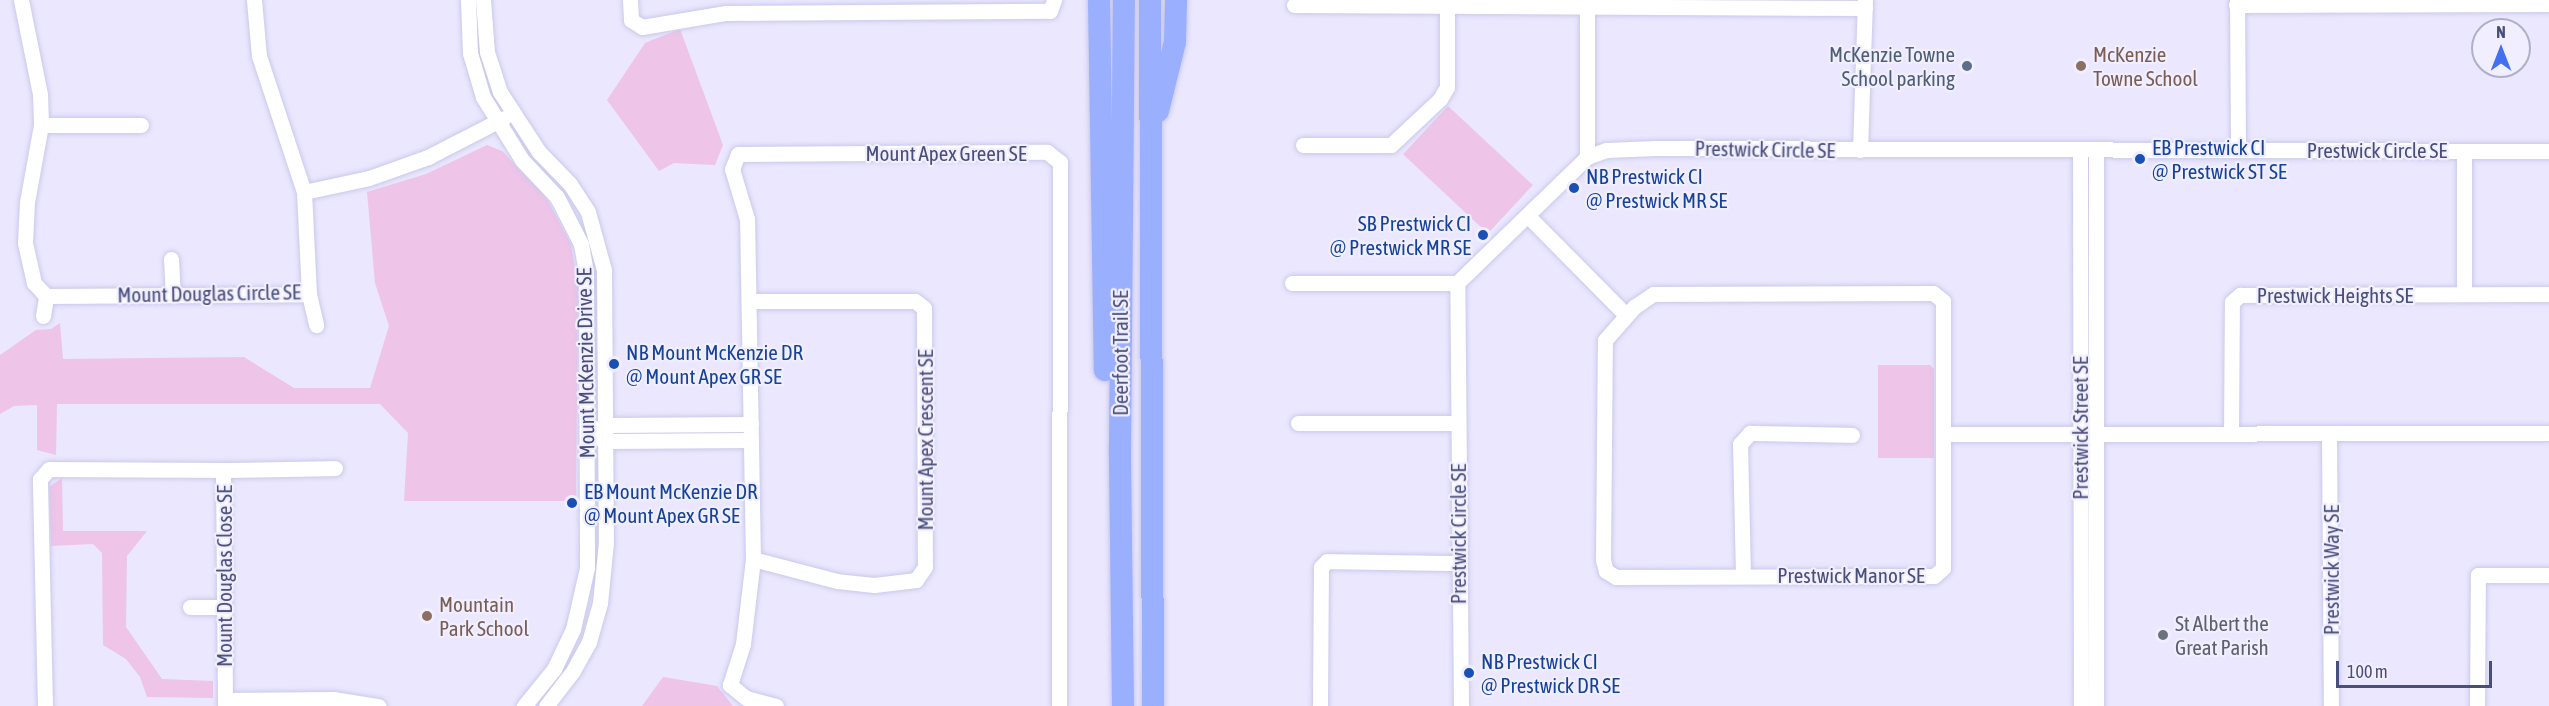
<!DOCTYPE html>
<style>
body{margin:0}
#map{position:relative;width:2549px;height:706px;overflow:hidden;background:#eae7fe;font-family:"Asap Condensed",sans-serif}
div>[style]{position:absolute}
.green>*{inset:0;background:#eec4e9;transform-origin:0 0}
.roads{filter:drop-shadow(0 0 2px #cac9eb) drop-shadow(0 0 2px #cac9eb)}
.minor>*{height:15px;margin:-7.5px;padding:0 7.5px;transform-origin:7.5px;border-radius:7.5px;background:#fff}
.highway>*{height:22px;margin:-11px;padding:0 11px;transform-origin:11px;border-radius:11px;background:#9aaffd}
.dots>*{width:16px;height:16px;translate:-50% -50%;box-sizing:border-box;border:3px solid #f1efff;border-radius:50%}
span{translate:-50% -50%;white-space:nowrap;text-align:center;line-height:1.15;-webkit-text-stroke:4.5px #f1efff;paint-order:stroke}
.service-label{font-size:21px;color:#4e5e75}
.right{translate:-100% -50%;text-align:right}
.education-label{font-size:21px;color:#785e54}
.left{translate:0 -50%;text-align:left}
.transit-label{font-size:21px;color:#164399}
.street-label{font-size:21px;color:#494f7b}
.worship-label{font-size:21px;color:#5b616d}
.north{position:absolute;left:2471px;top:18px;width:60px;height:60px;box-sizing:border-box;background:#f1efff;border:2px solid #aeafca;border-radius:50%;rotate:0deg;font-size:16px;font-weight:700;line-height:24px;text-align:center;color:#494f7b}
.north::after{content:'';display:block;margin:auto;width:21px;height:27px;background:#436ff1;clip-path:polygon(50% 0,100% 100%,50% 72%,0 100%)}
.scale{position:absolute;left:2336px;top:661px;width:156px;height:27px;box-sizing:border-box;border:3px solid #494f7b;border-top:0;padding-left:8px;font-size:18px;line-height:21px;white-space:nowrap;color:#494f7b;-webkit-text-stroke:4px #f1efff;paint-order:stroke}
</style>
<div id="map">
<div class="green">
<i style="clip-path:polygon(680px 29px,723px 145px,715px 165px,674px 163px,659px 171px,607px 100px,645px 43px)"></i>
<i style="left:1448px;top:106px;width:116px;height:66px;rotate:43deg"></i>
<i style="clip-path:polygon(487px 145px,502px 151px,546px 197px,571px 244px,578px 287px,576px 501px,404px 501px,408px 433px,380px 404px,57px 404px,56px 455px,37px 450px,37px 405px,14px 406px,0 414px,0 355px,36px 330px,51px 329px,60px 323px,63px 359px,244px 357px,294px 388px,370px 388px,389px 326px,375px 283px,367px 192px,426px 174px)"></i>
<i style="clip-path:polygon(1878px 365px,1930px 365px,1934px 369px,1934px 458px,1878px 458px)"></i>
<i style="clip-path:polygon(62px 478px,63px 531px,147px 531px,127px 556px,126px 627px,162px 679px,213px 681px,213px 698px,147px 697px,140px 677px,126px 659px,103px 645px,102px 553px,93px 544px,51px 546px,49px 487px)"></i>
<i style="clip-path:polygon(663px 677px,717px 686px,733px 706px,642px 706px)"></i>
</div>
<div class="roads">
<div class="minor">
<i style="left:21px;top:0;width:96px;rotate:78.6deg"></i>
<i style="left:40px;top:94px;width:31px;rotate:88deg"></i>
<i style="left:41px;top:125px;width:78px;rotate:100.3deg"></i>
<i style="left:27px;top:202px;width:41px;rotate:92.8deg"></i>
<i style="left:25px;top:243px;width:41px;rotate:77.3deg"></i>
<i style="left:34px;top:283px;width:18px;rotate:47deg"></i>
<i style="left:46px;top:296px;width:263px;rotate:-0.4deg"></i>
<i style="left:309px;top:294px;width:102px;rotate:-92.8deg"></i>
<i style="left:304px;top:192px;width:143px;rotate:-108.3deg"></i>
<i style="left:259px;top:56px;width:56px;rotate:-95.1deg"></i>
<i style="left:468px;top:0;width:53px;rotate:87.8deg"></i>
<i style="left:470px;top:53px;width:46px;rotate:73.5deg"></i>
<i style="left:483px;top:97px;width:74px;rotate:58.2deg"></i>
<i style="left:522px;top:160px;width:51px;rotate:46.6deg"></i>
<i style="left:557px;top:197px;width:53px;rotate:62.9deg"></i>
<i style="left:581px;top:244px;width:28px;rotate:80deg"></i>
<i style="left:586px;top:272px;width:296px;rotate:89.8deg"></i>
<i style="left:587px;top:568px;width:63px;rotate:102.9deg"></i>
<i style="left:573px;top:629px;width:44px;rotate:115.4deg"></i>
<i style="left:554px;top:669px;width:48px;rotate:129deg"></i>
<i style="left:483px;top:0;width:52px;rotate:85.6deg"></i>
<i style="left:487px;top:52px;width:42px;rotate:72deg"></i>
<i style="left:500px;top:92px;width:72px;rotate:57deg"></i>
<i style="left:539px;top:152px;width:45px;rotate:45.9deg"></i>
<i style="left:570px;top:184px;width:33px;rotate:57deg"></i>
<i style="left:588px;top:212px;width:60px;rotate:74.6deg"></i>
<i style="left:604px;top:270px;width:272px;rotate:89.6deg"></i>
<i style="left:606px;top:542px;width:61px;rotate:95.6deg"></i>
<i style="left:600px;top:603px;width:41px;rotate:105.8deg"></i>
<i style="left:589px;top:642px;width:33px;rotate:119deg"></i>
<i style="left:573px;top:671px;width:44px;rotate:127.6deg"></i>
<i style="left:630px;top:0;width:20px;rotate:87deg"></i>
<i style="left:631px;top:20px;width:13px;rotate:32deg"></i>
<i style="left:642px;top:27px;width:85px;rotate:-9.5deg"></i>
<i style="left:726px;top:13px;width:324px;rotate:-0.4deg"></i>
<i style="left:1050px;top:11px;width:12px;rotate:-70deg"></i>
<i style="left:1587px;top:0;width:157px;rotate:90deg"></i>
<i style="left:2237px;top:0;width:150px;rotate:89.6deg"></i>
<i style="left:1294px;top:5px;width:571px;rotate:0.3deg"></i>
<i style="left:2236px;top:5px;width:313px;rotate:-0.2deg"></i>
<i style="left:41px;top:125px;width:100px"></i>
<i style="left:1303px;top:145px;width:88px"></i>
<i style="left:1391px;top:145px;width:67px;rotate:-43.2deg"></i>
<i style="left:1440px;top:99px;width:14px;rotate:-60deg"></i>
<i style="left:1447px;top:87px;width:87px;rotate:-90deg"></i>
<i style="left:1860px;top:150px;width:150px;rotate:-88.1deg"></i>
<i style="left:2080px;top:150px;width:556px;rotate:89.9deg"></i>
<i style="left:2096px;top:150px;width:556px;rotate:90deg"></i>
<i style="left:304px;top:192px;width:66px;rotate:-12.2deg"></i>
<i style="left:369px;top:178px;width:63px;rotate:-19.6deg"></i>
<i style="left:428px;top:157px;width:85px;rotate:-27.2deg"></i>
<i style="left:1528px;top:216px;width:139px;rotate:45.3deg"></i>
<i style="left:171px;top:259px;width:35px;rotate:87deg"></i>
<i style="left:1292px;top:283px;width:165px"></i>
<i style="left:1933px;top:293px;width:13px;rotate:39deg"></i>
<i style="left:1943px;top:301px;width:267px;rotate:90deg"></i>
<i style="left:1943px;top:568px;width:12px;rotate:138deg"></i>
<i style="left:1934px;top:576px;width:318px;rotate:179.8deg"></i>
<i style="left:1616px;top:577px;width:12px;rotate:-149deg"></i>
<i style="left:1606px;top:571px;width:11px;rotate:-105deg"></i>
<i style="left:1603px;top:560px;width:220px;rotate:-89.5deg"></i>
<i style="left:1605px;top:340px;width:44px;rotate:-48.7deg"></i>
<i style="left:1634px;top:307px;width:23px;rotate:-34deg"></i>
<i style="left:1653px;top:294px;width:280px;rotate:-0.2deg"></i>
<i style="left:309px;top:294px;width:32px;rotate:77deg"></i>
<i style="left:2464px;top:294px;width:143px;rotate:-90deg"></i>
<i style="left:749px;top:301px;width:166px"></i>
<i style="left:915px;top:301px;width:11px;rotate:38deg"></i>
<i style="left:924px;top:308px;width:259px;rotate:89.8deg"></i>
<i style="left:925px;top:567px;width:16px;rotate:125deg"></i>
<i style="left:916px;top:580px;width:42px;rotate:173.2deg"></i>
<i style="left:874px;top:585px;width:37px;rotate:-174deg"></i>
<i style="left:837px;top:581px;width:87px;rotate:-165.3deg"></i>
<i style="left:43px;top:316px;width:20px;rotate:-81deg"></i>
<i style="left:1298px;top:423px;width:159px"></i>
<i style="left:599px;top:428px;width:8px;rotate:-23deg"></i>
<i style="left:606px;top:425px;width:145px;rotate:-0.4deg"></i>
<i style="left:1943px;top:434px;width:606px;rotate:-0.09deg"></i>
<i style="left:2231px;top:434px;width:132px;rotate:-89.6deg"></i>
<i style="left:2232px;top:302px;width:11px;rotate:-41deg"></i>
<i style="left:2240px;top:295px;width:309px;rotate:-0.2deg"></i>
<i style="left:2329px;top:434px;width:272px;rotate:89.6deg"></i>
<i style="left:599px;top:438px;width:8px;rotate:23deg"></i>
<i style="left:606px;top:441px;width:145px;rotate:-0.4deg"></i>
<i style="left:223px;top:470px;width:112px;rotate:-1deg"></i>
<i style="left:1743px;top:575px;width:131px;rotate:-91.3deg"></i>
<i style="left:1740px;top:444px;width:15px;rotate:-48deg"></i>
<i style="left:1750px;top:433px;width:102px;rotate:1.1deg"></i>
<i style="left:190px;top:607px;width:33px"></i>
<i style="left:225px;top:700px;width:108px;rotate:-0.5deg"></i>
<i style="left:333px;top:699px;width:46px;rotate:8.8deg"></i>
<i style="left:45px;top:706px;width:227px;rotate:-91.3deg"></i>
<i style="left:40px;top:479px;width:13px;rotate:-48deg"></i>
<i style="left:49px;top:469px;width:174px;rotate:0.3deg"></i>
<i style="left:223px;top:470px;width:236px;rotate:89.5deg"></i>
<i style="left:776px;top:706px;width:31px;rotate:-165deg"></i>
<i style="left:746px;top:698px;width:21px;rotate:-141deg"></i>
<i style="left:730px;top:685px;width:43px;rotate:-72.4deg"></i>
<i style="left:743px;top:644px;width:86px;rotate:-83.3deg"></i>
<i style="left:753px;top:559px;width:340px;rotate:-91deg"></i>
<i style="left:747px;top:219px;width:52px;rotate:-106.7deg"></i>
<i style="left:732px;top:169px;width:16px;rotate:-68deg"></i>
<i style="left:738px;top:154px;width:309px;rotate:-0.4deg"></i>
<i style="left:1047px;top:152px;width:16px;rotate:38deg"></i>
<i style="left:1060px;top:162px;width:544px;rotate:90.11deg"></i>
<i style="left:1320px;top:706px;width:139px;rotate:-89.6deg"></i>
<i style="left:1321px;top:567px;width:8px;rotate:-45deg"></i>
<i style="left:1327px;top:561px;width:130px;rotate:0.9deg"></i>
<i style="left:1461px;top:706px;width:423px;rotate:-90.5deg"></i>
<i style="left:1457px;top:283px;width:181px;rotate:-44.1deg"></i>
<i style="left:1587px;top:157px;width:20px;rotate:-20deg"></i>
<i style="left:1606px;top:150px;width:50px;rotate:-2.3deg"></i>
<i style="left:1656px;top:148px;width:893px;rotate:0.19deg"></i>
<i style="left:2477px;top:706px;width:131px;rotate:-89.6deg"></i>
<i style="left:2478px;top:575px;width:71px"></i>
</div>
<div class="highway">
<i style="left:1099px;top:0;width:370px;rotate:89.1deg"></i>
<i style="left:1150px;top:0;width:706px;rotate:89.76deg"></i>
<i style="left:1158px;top:111px;width:71px;rotate:-76.2deg"></i>
<i style="left:1175px;top:42px;width:42px;rotate:-88.6deg"></i>
<i style="left:1123px;top:706px;width:259px;rotate:-90.7deg"></i>
<i style="left:1120px;top:447px;width:447px;rotate:-89.5deg"></i>
</div>
</div>
<div class="dots">
<i style="left:1967px;top:66px;background:#5c6f8a"></i>
<i style="left:2081px;top:66px;background:#8d6e63"></i>
<i style="left:2140px;top:159px;background:#1a4fb4"></i>
<i style="left:1574px;top:188px;background:#1a4fb4"></i>
<i style="left:1483px;top:235px;background:#1a4fb4"></i>
<i style="left:614px;top:364px;background:#1a4fb4"></i>
<i style="left:572px;top:503px;background:#1a4fb4"></i>
<i style="left:427px;top:616px;background:#8d6e63"></i>
<i style="left:2163px;top:635px;background:#6b7280"></i>
<i style="left:1469px;top:673px;background:#1a4fb4"></i>
</div>
<div class="service-label">
<span class="right" style="left:1955px;top:66px">McKenzie Towne<br>School parking</span>
</div>
<div class="education-label">
<span class="left" style="left:2093px;top:66px">McKenzie<br>Towne School</span>
<span class="left" style="left:439px;top:616px">Mountain<br>Park School</span>
</div>
<div class="transit-label">
<span class="left" style="left:2152px;top:159px">EB Prestwick CI<br>@ Prestwick ST SE</span>
<span class="left" style="left:1586px;top:188px">NB Prestwick CI<br>@ Prestwick MR SE</span>
<span class="right" style="left:1471px;top:235px">SB Prestwick CI<br>@ Prestwick MR SE</span>
<span class="left" style="left:626px;top:364px">NB Mount McKenzie DR<br>@ Mount Apex GR SE</span>
<span class="left" style="left:584px;top:503px">EB Mount McKenzie DR<br>@ Mount Apex GR SE</span>
<span class="left" style="left:1481px;top:673px">NB Prestwick CI<br>@ Prestwick DR SE</span>
</div>
<div class="street-label">
<span style="left:1765px;top:149px;rotate:1deg">Prestwick Circle SE</span>
<span style="left:2377px;top:150px">Prestwick Circle SE</span>
<span style="left:946px;top:153px">Mount Apex Green SE</span>
<span style="left:209px;top:293px;rotate:-1deg">Mount Douglas Circle SE</span>
<span style="left:2335px;top:295px">Prestwick Heights SE</span>
<span style="left:1120px;top:353px;rotate:-90deg">Deerfoot Trail SE</span>
<span style="left:585px;top:363px;rotate:-91deg">Mount McKenzie Drive SE</span>
<span style="left:2080px;top:428px;rotate:-90deg">Prestwick Street SE</span>
<span style="left:925px;top:440px;rotate:-90deg">Mount Apex Crescent SE</span>
<span style="left:1458px;top:534px;rotate:-90deg">Prestwick Circle SE</span>
<span style="left:2331px;top:570px;rotate:-90deg">Prestwick Way SE</span>
<span style="left:1851px;top:575px">Prestwick Manor SE</span>
<span style="left:224px;top:576px;rotate:-90deg">Mount Douglas Close SE</span>
</div>
<div class="worship-label">
<span class="left" style="left:2175px;top:635px">St Albert the<br>Great Parish</span>
</div>
<div class="north">N</div>
<div class="scale">100 m</div>
</div>
